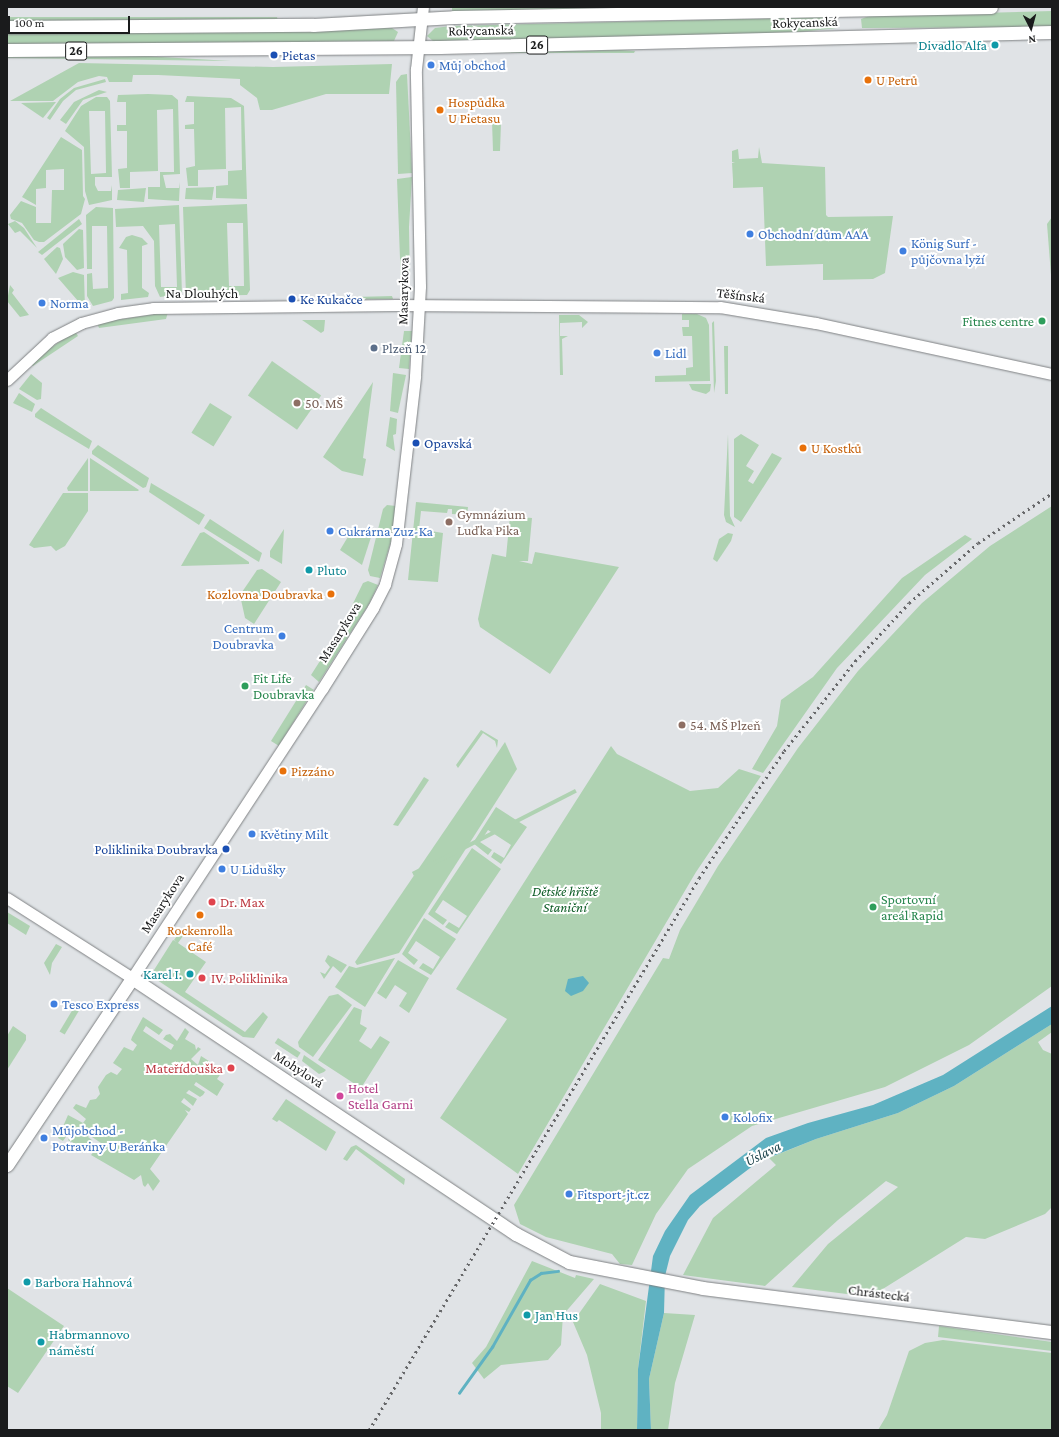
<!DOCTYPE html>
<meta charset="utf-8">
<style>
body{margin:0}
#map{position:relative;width:1059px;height:1437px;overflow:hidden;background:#e0e3e6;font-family:"Crimson Pro",serif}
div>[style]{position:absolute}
.green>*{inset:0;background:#afd2b2;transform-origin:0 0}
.water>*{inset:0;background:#5fb2c2}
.stream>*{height:2.5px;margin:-1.25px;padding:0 1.25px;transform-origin:1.25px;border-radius:1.25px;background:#5fb2c2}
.roads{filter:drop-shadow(0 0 1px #7e8183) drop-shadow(0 0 1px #7e8183)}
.minor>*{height:11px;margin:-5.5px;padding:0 5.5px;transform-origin:5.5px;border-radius:5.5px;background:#fff}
.major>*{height:13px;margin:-6.5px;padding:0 6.5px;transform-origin:6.5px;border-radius:6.5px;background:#fff}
.rail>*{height:2.5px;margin-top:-1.25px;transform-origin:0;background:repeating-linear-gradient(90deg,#666769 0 2px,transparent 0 6px)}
.dots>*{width:11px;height:11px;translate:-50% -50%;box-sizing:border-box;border:2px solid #fff;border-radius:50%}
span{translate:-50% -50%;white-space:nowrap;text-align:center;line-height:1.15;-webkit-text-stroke:4px #fff;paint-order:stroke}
.shield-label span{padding:1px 3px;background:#fff;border:1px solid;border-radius:3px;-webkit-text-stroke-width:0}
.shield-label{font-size:13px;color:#1a1b1c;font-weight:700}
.street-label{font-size:14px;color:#1a1b1c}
.culture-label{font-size:14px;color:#0d838f}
.right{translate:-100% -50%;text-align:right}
.left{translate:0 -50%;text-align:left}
.transit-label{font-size:14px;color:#164399}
.shop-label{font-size:14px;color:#366cbe}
.food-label{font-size:14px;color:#c56008}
.leisure-label{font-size:14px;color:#27864d}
.service-label{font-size:14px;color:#4e5e75}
.education-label{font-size:14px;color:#785e54}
.park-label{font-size:14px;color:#0b5b24;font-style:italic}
.health-label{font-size:14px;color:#be3a42}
.hotel-label{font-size:14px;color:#b23c85}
.water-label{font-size:15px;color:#21484f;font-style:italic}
.frame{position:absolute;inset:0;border:8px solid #1a1b1c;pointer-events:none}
.north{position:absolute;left:1011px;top:8px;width:40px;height:40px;-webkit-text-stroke:3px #fff;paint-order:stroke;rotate:174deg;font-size:11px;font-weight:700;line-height:16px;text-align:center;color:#1a1b1c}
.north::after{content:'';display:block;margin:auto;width:14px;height:18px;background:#1a1b1c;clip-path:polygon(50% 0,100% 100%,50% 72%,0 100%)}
.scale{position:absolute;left:8px;top:16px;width:122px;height:18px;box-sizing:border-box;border:2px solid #1a1b1c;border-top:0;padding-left:5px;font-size:12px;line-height:14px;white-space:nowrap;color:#1a1b1c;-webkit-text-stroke:3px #fff;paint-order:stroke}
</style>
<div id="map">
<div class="green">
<i style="clip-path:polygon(452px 7px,619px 7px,619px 9px,452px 13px)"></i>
<i style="clip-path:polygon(1052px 11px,1052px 27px,862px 28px,861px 19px,869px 16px)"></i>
<i style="clip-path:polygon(7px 17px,277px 17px,278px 21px,7px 22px)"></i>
<i style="clip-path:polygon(824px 17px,837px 19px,837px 28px,773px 35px,433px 41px,427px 36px,435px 28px,451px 26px)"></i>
<i style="clip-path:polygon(392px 28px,398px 32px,394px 41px,7px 46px,7px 33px)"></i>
<i style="clip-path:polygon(620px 50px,635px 51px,634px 53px,442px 53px)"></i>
<i style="clip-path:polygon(7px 56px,144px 56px,231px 61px,7px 58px)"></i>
<i style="clip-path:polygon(79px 63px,273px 67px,392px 64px,389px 94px,326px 94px,272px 110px,260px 110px,257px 98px,240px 85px,240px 79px,158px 75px,133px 75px,132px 82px,109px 82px,107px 77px,99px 76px,78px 82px,53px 101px,10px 101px)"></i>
<i style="clip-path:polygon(407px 74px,412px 173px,398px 174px,396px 82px,401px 75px)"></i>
<i style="clip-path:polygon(105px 79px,106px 82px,76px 90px,63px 101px,50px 120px,47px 118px,60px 99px,74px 88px)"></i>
<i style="clip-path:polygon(99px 90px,107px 92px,83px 100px,66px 124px,60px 120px,74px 102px)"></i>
<i style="clip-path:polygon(148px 94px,172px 95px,178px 100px,180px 174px,163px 175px,166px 188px,179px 188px,180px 182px,179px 201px,148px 199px,148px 187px,160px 187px,160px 172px,174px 172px,173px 109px,157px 110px,158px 171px,130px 172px,130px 188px,120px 188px,118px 169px,127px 168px,127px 131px,117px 131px,117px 125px,126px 125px,126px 102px,117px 102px,118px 95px)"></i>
<i style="clip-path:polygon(187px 96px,231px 98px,244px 106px,247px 199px,216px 198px,216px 186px,228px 185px,228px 171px,242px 170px,241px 107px,225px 108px,226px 169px,198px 170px,198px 186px,188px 186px,186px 168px,195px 166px,194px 129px,185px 129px,185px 125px,194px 124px,194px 102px,185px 102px)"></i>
<i style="clip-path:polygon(evenodd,96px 97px,107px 97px,110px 101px,112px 177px,95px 177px,95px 185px,98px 191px,111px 191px,112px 185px,112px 200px,89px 205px,85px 191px,84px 147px,65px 131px,81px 106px,96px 97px,105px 111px,106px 173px,91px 174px,89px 111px,105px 111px)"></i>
<i style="clip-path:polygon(56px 102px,43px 118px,21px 103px)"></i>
<i style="clip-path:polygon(492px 121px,501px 123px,500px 151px,493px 151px)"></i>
<i style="clip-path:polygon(61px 137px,82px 150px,83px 196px,85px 199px,81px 214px,44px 242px,39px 242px,34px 240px,22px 223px,11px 219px,10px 215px,21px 201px,36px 207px,36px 223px,51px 223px,52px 190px,64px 190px,64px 169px,46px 170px,46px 188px,36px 189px,36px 205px,22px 197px)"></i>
<i style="clip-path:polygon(759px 147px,762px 163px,825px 167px,826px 215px,828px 217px,893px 216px,885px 273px,873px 279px,823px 280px,823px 264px,766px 266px,763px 187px,733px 188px,733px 180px,732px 163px,735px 163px,732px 162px,732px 151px,738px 149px,739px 159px,758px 158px)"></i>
<i style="clip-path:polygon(412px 177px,409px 227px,410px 284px,401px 285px,397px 179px)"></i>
<i style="clip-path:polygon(214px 187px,212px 200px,185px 199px,186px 188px)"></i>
<i style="clip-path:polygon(146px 188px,144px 202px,117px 200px,118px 190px)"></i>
<i style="clip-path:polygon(evenodd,247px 204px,250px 290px,247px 295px,186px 296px,183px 207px,247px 204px,227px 223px,243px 223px,244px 286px,229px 286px,227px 223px)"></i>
<i style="clip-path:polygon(evenodd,179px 205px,182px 294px,160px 297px,155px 286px,154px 241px,143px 226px,116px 227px,115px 209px,179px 205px,175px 224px,177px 287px,161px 287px,159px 225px,175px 224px)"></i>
<i style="clip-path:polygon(96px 207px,113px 208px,114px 298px,112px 301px,93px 306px,87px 296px,87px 274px,92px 273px,93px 289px,108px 288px,107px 226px,92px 226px,92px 269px,87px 269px,86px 215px)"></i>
<i style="clip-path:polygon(1052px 217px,1052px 288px,1047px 224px)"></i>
<i style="clip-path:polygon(79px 219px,82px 224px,42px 255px,38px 252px)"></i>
<i style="clip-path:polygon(15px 221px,24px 228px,37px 248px,20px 231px,15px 233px,8px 224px)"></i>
<i style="clip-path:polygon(79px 229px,83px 230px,84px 268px,77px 270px,65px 257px,63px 244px)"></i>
<i style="clip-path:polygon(132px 235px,142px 238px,148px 244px,142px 246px,142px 288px,149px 293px,148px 297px,121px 300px,121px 294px,128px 293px,127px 250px,119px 248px,126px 237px)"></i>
<i style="clip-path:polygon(57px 247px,60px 248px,63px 259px,56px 274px,44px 259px)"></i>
<i style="clip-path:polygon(73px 272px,84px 275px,85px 309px,58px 278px)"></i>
<i style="clip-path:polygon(10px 285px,14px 290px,12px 293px,29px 315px,20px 317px,7px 301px)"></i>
<i style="clip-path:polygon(392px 296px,393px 299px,316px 300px,316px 298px)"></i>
<i style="clip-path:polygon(168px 312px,166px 319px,99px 328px,97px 323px)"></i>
<i style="clip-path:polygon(626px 314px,697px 314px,706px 318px,709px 325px,710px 381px,655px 382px,655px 376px,686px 375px,686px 368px,693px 367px,692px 336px,683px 336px,682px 327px,689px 327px,689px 320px,682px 320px,682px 314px)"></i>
<i style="clip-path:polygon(559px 315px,579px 315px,588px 322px,582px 328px,582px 322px,560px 323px,560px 336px,568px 336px,562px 339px,563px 375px,560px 375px)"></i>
<i style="clip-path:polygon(302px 320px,325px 320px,324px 331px,321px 333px)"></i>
<i style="clip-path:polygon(714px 321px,716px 381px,714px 393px,712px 323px)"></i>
<i style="clip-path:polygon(75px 331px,78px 336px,33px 366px,29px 363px)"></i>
<i style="clip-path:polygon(404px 331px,412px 331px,409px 369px,399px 368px)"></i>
<i style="clip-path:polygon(724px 346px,728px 346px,728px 394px,725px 394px)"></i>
<i style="left:272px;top:361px;width:60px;height:42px;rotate:35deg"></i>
<i style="clip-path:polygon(393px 373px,406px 375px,398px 413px,390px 411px)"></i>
<i style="clip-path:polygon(31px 374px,42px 383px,41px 399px,37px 400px,19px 389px)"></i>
<i style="clip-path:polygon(373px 382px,363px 458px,366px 459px,363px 476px,342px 471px,323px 457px)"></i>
<i style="clip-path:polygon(689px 384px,711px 384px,710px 391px,706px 394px,692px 390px)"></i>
<i style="clip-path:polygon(19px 393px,35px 404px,32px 412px,13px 403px)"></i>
<i style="left:210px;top:403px;width:26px;height:35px;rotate:32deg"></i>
<i style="clip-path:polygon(41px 408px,92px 441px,89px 449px,35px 417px,35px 414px)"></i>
<i style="clip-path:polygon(390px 417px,397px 419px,396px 434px,393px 435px,395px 451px,386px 446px)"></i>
<i style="clip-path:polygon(728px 434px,730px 516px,735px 527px,726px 522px,724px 515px)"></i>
<i style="clip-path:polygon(741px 434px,759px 445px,746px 466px,754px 471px,748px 481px,753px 484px,772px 453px,782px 458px,741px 522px,734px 517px,734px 439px)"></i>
<i style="clip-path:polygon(98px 445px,149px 478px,146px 487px,143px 488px,92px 454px,92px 451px)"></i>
<i style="clip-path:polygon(88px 458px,88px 491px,68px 491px,67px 488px)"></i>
<i style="clip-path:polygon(90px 458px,139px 490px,138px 491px,90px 491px)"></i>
<i style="clip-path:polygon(151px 483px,205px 515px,199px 525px,149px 492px)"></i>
<i style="clip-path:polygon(63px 493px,88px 493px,88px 511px,65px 546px,56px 551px,51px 546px,34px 548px,29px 545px)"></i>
<i style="clip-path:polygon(416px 502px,468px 507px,467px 515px,452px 514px,452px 509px,448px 509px,447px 513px,421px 511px,419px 529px,443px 533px,438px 582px,408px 580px)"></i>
<i style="clip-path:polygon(387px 505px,396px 506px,394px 531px,380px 578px,370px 576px,368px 570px,383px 509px)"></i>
<i style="clip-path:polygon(1052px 506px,1052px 986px,969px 1045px,885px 1087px,752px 1126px,688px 1169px,656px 1214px,632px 1265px,620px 1264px,612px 1254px,546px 1237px,520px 1224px,514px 1205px,663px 958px,669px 959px,680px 930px,718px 866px,798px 748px,858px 671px,922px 603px,990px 546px)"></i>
<i style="clip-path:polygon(510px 516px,532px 518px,528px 561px,519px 561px,532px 564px,535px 552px,619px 567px,550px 674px,480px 627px,478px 619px,492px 554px,506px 557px)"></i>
<i style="clip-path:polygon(210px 519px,262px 553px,259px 562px,204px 528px)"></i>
<i style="clip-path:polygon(284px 529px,282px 564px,270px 557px,270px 551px)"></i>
<i style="clip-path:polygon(352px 530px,370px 531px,372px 534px,362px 565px,340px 550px)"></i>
<i style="clip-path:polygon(204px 532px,249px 562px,249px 564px,181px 566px,200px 533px)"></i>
<i style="clip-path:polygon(728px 533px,733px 534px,731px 541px,717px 562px,713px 559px,719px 539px)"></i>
<i style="clip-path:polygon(965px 535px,972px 539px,925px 575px,837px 668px,763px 773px,752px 769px,777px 726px,781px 700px,813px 677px,902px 578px)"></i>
<i style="clip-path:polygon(262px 569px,281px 582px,254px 624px,245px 618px,240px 595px,257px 570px)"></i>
<i style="clip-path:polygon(368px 581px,378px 585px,369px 604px,319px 682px,311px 675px,341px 628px,363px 583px)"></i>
<i style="left:306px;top:685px;width:9px;height:66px;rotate:32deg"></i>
<i style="clip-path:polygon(481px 730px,498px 740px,497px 748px,495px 741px,483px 733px,458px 768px,456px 765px)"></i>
<i style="clip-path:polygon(505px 742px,517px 769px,399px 953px,357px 965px,355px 962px)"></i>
<i style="clip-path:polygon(611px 746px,617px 754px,690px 791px,718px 788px,739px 769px,761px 776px,696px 872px,518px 1174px,440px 1118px,507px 1019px,456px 989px)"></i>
<i style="clip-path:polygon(424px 777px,429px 780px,398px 826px,393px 825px)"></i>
<i style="left:575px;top:789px;width:4px;height:183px;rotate:63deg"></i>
<i style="clip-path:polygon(496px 807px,527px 827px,501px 864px,491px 857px,494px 852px,504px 858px,511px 845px,488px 830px,480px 842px,492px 850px,488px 855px,473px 843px)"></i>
<i style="clip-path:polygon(472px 848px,501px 869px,457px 934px,445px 927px,449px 922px,459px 928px,467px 916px,443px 900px,435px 912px,447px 920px,443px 925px,428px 914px)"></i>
<i style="clip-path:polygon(7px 912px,30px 926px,26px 935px,7px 923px)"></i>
<i style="clip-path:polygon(424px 918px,456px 939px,431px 975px,419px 968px,423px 963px,433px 969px,440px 957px,416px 941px,408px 953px,418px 960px,414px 965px,402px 954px)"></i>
<i style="clip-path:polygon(179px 933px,183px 936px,178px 943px,206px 962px,185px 992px,245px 1032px,263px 1012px,268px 1017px,254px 1038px,243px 1037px,154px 978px,154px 970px,173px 940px,177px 942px,174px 940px)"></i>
<i style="clip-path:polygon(56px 944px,62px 947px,52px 963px,50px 975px,44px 963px)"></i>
<i style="clip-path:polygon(328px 955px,347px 965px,341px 973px,333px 966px,324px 979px,320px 972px,325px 974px,330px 967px,325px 961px)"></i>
<i style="clip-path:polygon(395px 958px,365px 1007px,335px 987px,349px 966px,356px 968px)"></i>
<i style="clip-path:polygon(398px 960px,429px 978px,409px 1013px,399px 1006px,407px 993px,395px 985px,386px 999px,377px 993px)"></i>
<i style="clip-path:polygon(338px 994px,352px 1005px,313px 1057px,299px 1047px,298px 1042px,329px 996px)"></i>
<i style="left:76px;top:1004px;width:6px;height:32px;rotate:31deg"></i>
<i style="clip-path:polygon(354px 1007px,362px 1010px,360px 1024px,367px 1028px,359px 1041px,371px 1049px,380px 1036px,390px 1042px,361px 1088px,318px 1060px)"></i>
<i style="clip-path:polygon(143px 1017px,163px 1030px,159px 1035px,146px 1026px,143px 1031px,171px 1050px,174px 1045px,163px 1039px,166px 1035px,170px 1034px,177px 1041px,185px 1028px,189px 1032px,185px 1039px,195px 1045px,196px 1050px,198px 1047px,201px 1049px,191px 1059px,198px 1065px,201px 1056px,220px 1068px,222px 1072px,217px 1079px,224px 1084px,217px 1096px,196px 1082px,194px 1085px,205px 1092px,203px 1095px,200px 1097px,189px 1090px,186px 1093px,197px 1099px,193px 1106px,184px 1098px,181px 1102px,191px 1109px,189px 1112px,185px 1110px,188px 1114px,150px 1169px,160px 1181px,153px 1191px,148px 1183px,145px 1187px,143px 1185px,141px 1175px,134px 1180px,91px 1155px,101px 1143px,89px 1135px,88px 1137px,92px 1140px,88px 1151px,68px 1140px,71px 1136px,68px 1134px,63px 1141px,58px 1138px,68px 1115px,83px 1123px,86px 1119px,73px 1108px,76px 1104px,86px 1108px,90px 1100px,96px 1099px,100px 1094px,98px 1087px,106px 1075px,111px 1072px,117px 1075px,122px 1069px,113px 1063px,124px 1047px,133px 1051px,137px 1045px,131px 1040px,132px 1037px)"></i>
<i style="clip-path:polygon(1052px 1024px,1052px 1032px,1038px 1042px,1043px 1050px,1052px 1054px,1052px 1207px,1045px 1214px,985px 1239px,966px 1237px,870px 1297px,792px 1287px,828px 1244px,898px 1187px,886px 1181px,838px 1220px,765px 1286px,683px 1275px,713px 1218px,776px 1165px,769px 1158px,816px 1139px,898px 1113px,954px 1086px)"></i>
<i style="clip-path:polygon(13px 1026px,26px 1035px,26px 1040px,7px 1070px,7px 1036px)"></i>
<i style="left:278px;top:1038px;width:27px;height:6px;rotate:33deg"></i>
<i style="clip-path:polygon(304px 1055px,326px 1070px,324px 1072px,319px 1074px,302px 1061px)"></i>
<i style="clip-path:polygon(286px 1099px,336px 1132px,326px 1151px,279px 1120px,277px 1122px,272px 1119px)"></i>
<i style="clip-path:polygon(356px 1145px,405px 1179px,404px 1185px,356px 1149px,347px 1161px,343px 1159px,351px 1147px)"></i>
<i style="clip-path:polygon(532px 1261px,575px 1278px,576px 1275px,594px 1279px,563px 1315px,561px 1345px,548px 1360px,501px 1365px,484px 1379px,472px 1363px,486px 1347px)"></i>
<i style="clip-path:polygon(600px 1284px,646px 1301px,638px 1369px,637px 1430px,601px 1430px,601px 1413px,587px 1355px,573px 1322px)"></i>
<i style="clip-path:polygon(7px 1288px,64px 1326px,18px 1393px,7px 1386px)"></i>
<i style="clip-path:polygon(664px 1313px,695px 1315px,675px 1383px,668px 1430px,651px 1430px,649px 1379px)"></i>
<i style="clip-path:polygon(939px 1326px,1052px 1342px,1052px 1351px,938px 1337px)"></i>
<i style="clip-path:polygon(943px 1340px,1052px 1353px,1052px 1430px,878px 1430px,887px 1415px,909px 1351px,925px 1343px)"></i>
</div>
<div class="water">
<i style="clip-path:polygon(583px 976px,589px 983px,583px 991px,571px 996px,565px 991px,568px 979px)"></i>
<i style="clip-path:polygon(1052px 1006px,1052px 1024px,954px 1086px,898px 1113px,816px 1139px,758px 1162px,700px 1206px,688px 1220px,670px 1256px,665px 1276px,664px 1313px,649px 1379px,651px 1430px,637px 1430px,638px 1369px,653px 1256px,665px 1231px,690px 1195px,766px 1138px,808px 1123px,873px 1105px,943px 1075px)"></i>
</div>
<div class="stream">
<i style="left:459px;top:1393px;width:57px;rotate:-54.3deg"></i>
<i style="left:492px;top:1347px;width:77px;rotate:-60.4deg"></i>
<i style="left:530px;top:1280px;width:13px;rotate:-32deg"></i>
<i style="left:541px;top:1273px;width:17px;rotate:-7deg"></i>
</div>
<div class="roads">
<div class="minor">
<i style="left:7px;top:380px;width:62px;rotate:-43deg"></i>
<i style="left:52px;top:338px;width:33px;rotate:-27deg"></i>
<i style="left:81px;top:323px;width:38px;rotate:-15deg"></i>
<i style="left:118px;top:313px;width:35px;rotate:-8deg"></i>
<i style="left:153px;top:308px;width:243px;rotate:-0.7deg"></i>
<i style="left:396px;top:305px;width:324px;rotate:0.4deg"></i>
<i style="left:720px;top:307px;width:97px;rotate:9.5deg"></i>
<i style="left:816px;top:323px;width:241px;rotate:12.2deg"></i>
<i style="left:7px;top:898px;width:148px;rotate:32.6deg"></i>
<i style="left:132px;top:978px;width:346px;rotate:-56.7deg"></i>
<i style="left:322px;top:689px;width:96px;rotate:-57.8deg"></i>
<i style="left:373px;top:608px;width:27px;rotate:-63deg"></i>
<i style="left:385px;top:584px;width:41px;rotate:-74.6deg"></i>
<i style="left:396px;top:544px;width:169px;rotate:-83.5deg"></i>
<i style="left:415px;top:376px;width:90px;rotate:-86.8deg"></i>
<i style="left:420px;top:286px;width:217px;rotate:-91.1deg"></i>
<i style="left:416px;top:69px;width:62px;rotate:-83.6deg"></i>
</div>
<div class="major">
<i style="left:7px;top:27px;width:306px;rotate:-0.4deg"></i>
<i style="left:313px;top:25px;width:141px;rotate:-3.2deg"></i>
<i style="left:454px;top:17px;width:537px;rotate:-1.07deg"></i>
<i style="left:7px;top:50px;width:433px;rotate:-0.4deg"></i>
<i style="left:440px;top:47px;width:612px;rotate:-1.4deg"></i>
<i style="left:7px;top:1165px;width:225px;rotate:-56.2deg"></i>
<i style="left:132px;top:978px;width:462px;rotate:33.7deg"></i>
<i style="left:516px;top:1234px;width:60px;rotate:27.8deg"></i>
<i style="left:569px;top:1262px;width:136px;rotate:11deg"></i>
<i style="left:703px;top:1288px;width:352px;rotate:7.2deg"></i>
</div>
</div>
<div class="rail">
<i style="left:369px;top:1430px;width:643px;rotate:-59.13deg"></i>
<i style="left:699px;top:878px;width:153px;rotate:-56.2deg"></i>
<i style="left:784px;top:751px;width:115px;rotate:-51.7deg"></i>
<i style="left:855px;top:661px;width:79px;rotate:-47deg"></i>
<i style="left:909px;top:603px;width:91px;rotate:-41deg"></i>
<i style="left:978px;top:543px;width:89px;rotate:-34deg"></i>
</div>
<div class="dots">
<i style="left:995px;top:45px;background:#0f9aa8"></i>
<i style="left:274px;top:55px;background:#1a4fb4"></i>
<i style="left:431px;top:65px;background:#3f7fe0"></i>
<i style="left:868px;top:80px;background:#e8710a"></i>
<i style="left:440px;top:110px;background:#e8710a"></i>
<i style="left:750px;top:234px;background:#3f7fe0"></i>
<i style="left:903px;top:251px;background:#3f7fe0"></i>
<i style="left:292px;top:299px;background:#1a4fb4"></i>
<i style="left:42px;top:303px;background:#3f7fe0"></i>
<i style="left:1042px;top:321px;background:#2e9e5b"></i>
<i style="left:374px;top:348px;background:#5c6f8a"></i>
<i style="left:657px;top:353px;background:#3f7fe0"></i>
<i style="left:297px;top:403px;background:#8d6e63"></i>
<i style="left:416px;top:443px;background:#1a4fb4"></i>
<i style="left:803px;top:448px;background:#e8710a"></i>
<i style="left:449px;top:522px;background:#8d6e63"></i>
<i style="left:330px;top:531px;background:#3f7fe0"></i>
<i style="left:309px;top:570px;background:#0f9aa8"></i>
<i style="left:331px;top:594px;background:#e8710a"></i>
<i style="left:282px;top:636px;background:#3f7fe0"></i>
<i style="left:245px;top:686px;background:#2e9e5b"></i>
<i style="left:682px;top:725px;background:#8d6e63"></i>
<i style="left:283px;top:771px;background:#e8710a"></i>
<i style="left:252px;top:834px;background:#3f7fe0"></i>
<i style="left:226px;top:849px;background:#1a4fb4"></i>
<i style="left:222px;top:869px;background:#3f7fe0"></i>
<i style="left:212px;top:902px;background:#e0444e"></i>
<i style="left:873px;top:907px;background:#2e9e5b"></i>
<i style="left:200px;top:915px;background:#e8710a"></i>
<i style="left:190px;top:974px;background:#0f9aa8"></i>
<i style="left:202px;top:978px;background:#e0444e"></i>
<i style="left:54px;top:1004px;background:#3f7fe0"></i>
<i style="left:231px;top:1068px;background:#e0444e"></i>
<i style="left:340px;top:1096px;background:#d1479c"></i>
<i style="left:725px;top:1117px;background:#3f7fe0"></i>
<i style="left:44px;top:1138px;background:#3f7fe0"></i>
<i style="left:569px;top:1194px;background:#3f7fe0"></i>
<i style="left:27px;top:1282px;background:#0f9aa8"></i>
<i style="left:527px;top:1315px;background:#0f9aa8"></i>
<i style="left:41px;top:1342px;background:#0f9aa8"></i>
</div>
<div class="shield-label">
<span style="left:537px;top:45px">26</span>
<span style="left:76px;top:51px">26</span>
</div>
<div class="street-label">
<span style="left:805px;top:22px;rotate:-2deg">Rokycanská</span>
<span style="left:481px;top:30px;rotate:-1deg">Rokycanská</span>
<span style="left:403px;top:291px;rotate:-89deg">Masarykova</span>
<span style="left:202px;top:293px">Na Dlouhých</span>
<span style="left:741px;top:295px;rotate:7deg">Těšínská</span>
<span style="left:339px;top:632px;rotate:-58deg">Masarykova</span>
<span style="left:162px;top:903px;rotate:-57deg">Masarykova</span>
<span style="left:299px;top:1069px;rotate:33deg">Mohylová</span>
<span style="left:879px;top:1293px;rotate:7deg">Chrástecká</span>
</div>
<div class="culture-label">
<span class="right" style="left:987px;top:45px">Divadlo Alfa</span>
<span class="left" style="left:317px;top:570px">Pluto</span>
<span class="right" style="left:182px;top:974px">Karel I.</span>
<span class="left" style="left:35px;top:1282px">Barbora Hahnová</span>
<span class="left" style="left:535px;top:1315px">Jan Hus</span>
<span class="left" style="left:49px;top:1342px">Habrmannovo<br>náměstí</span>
</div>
<div class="transit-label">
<span class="left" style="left:282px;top:55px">Pietas</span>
<span class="left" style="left:300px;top:299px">Ke Kukačce</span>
<span class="left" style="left:424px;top:443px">Opavská</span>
<span class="right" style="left:218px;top:849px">Poliklinika Doubravka</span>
</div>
<div class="shop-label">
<span class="left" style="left:439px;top:65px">Můj obchod</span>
<span class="left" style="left:758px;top:234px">Obchodní dům AAA</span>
<span class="left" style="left:911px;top:251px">König Surf -<br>půjčovna lyží</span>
<span class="left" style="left:50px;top:303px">Norma</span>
<span class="left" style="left:665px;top:353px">Lidl</span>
<span class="left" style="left:338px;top:531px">Cukrárna Zuz-Ka</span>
<span class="right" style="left:274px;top:636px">Centrum<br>Doubravka</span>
<span class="left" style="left:260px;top:834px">Květiny Milt</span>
<span class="left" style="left:230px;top:869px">U Lidušky</span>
<span class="left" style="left:62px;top:1004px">Tesco Express</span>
<span class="left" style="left:733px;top:1117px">Kolofix</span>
<span class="left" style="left:52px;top:1138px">Můjobchod -<br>Potraviny U Beránka</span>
<span class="left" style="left:577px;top:1194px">Fitsport-jt.cz</span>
</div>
<div class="food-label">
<span class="left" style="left:876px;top:80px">U Petrů</span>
<span class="left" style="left:448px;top:110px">Hospůdka<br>U Pietasu</span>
<span class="left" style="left:811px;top:448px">U Kostků</span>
<span class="right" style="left:323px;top:594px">Kozlovna Doubravka</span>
<span class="left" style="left:291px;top:771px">Pizzáno</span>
<span style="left:200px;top:938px">Rockenrolla<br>Café</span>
</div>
<div class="leisure-label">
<span class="right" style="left:1034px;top:321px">Fitnes centre</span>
<span class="left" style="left:253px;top:686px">Fit Life<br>Doubravka</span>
<span class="left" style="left:881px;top:907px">Sportovní<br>areál Rapid</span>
</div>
<div class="service-label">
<span class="left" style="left:382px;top:348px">Plzeň 12</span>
</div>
<div class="education-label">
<span class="left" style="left:305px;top:403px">50. MŠ</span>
<span class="left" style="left:457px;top:522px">Gymnázium<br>Luďka Pika</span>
<span class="left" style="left:690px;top:725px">54. MŠ Plzeň</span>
</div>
<div class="park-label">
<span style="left:565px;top:899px">Dětské hřiště<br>Staniční</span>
</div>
<div class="health-label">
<span class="left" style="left:220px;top:902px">Dr. Max</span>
<span class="left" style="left:211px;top:978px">IV. Poliklinika</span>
<span class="right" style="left:223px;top:1068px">Mateřídouška</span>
</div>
<div class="hotel-label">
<span class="left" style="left:348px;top:1096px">Hotel<br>Stella Garni</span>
</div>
<div class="water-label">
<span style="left:763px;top:1154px;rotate:-27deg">Úslava</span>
</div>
<div class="frame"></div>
<div class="north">N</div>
<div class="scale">100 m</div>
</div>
